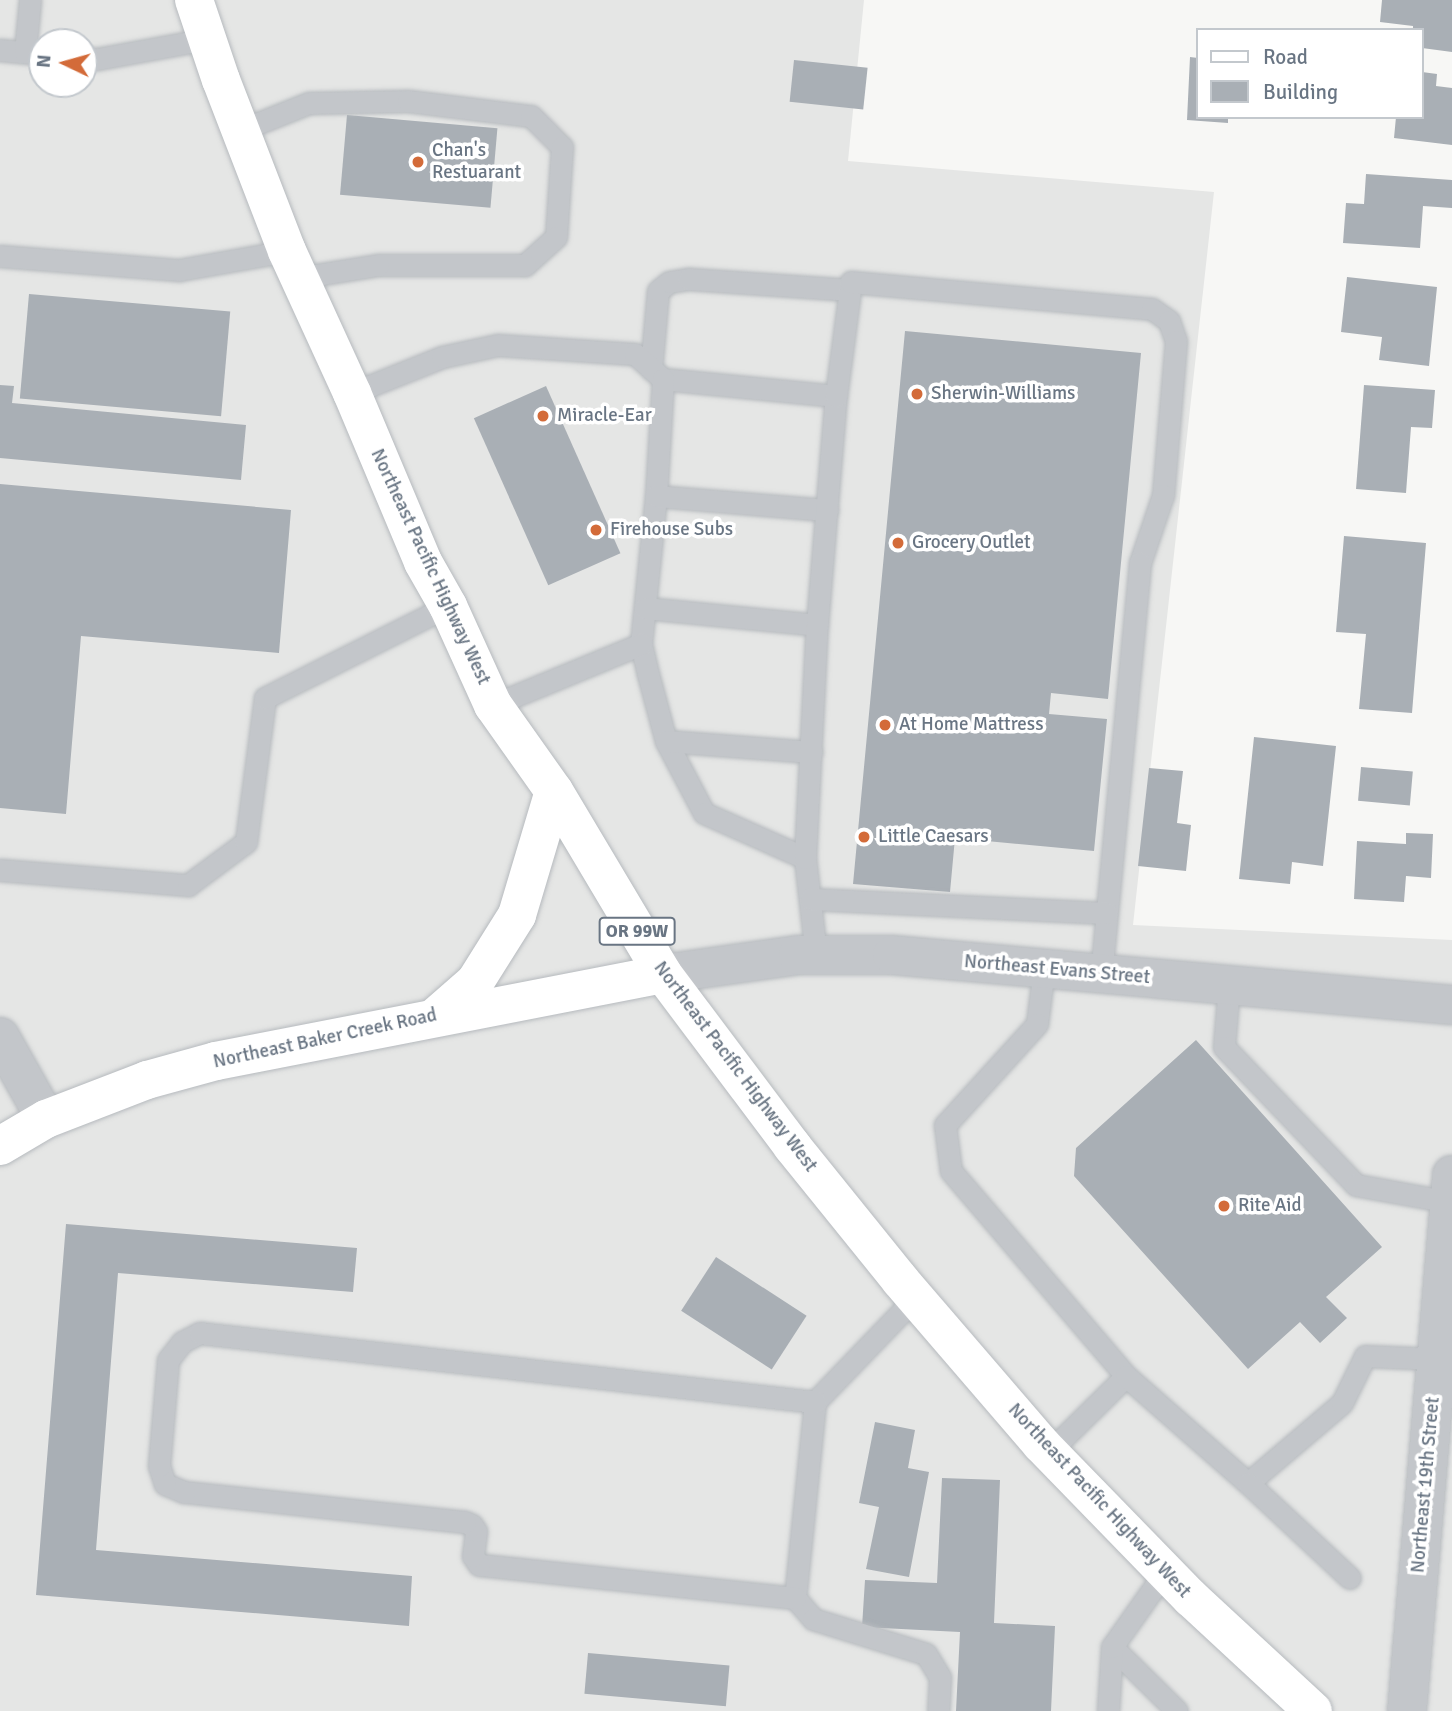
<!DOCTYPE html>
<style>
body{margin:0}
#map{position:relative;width:1452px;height:1711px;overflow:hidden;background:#f7f7f5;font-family:Signika,sans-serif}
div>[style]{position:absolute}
.built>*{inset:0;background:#e5e6e5}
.building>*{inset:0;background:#a9afb5;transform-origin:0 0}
.roads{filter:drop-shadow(0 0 2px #b6babe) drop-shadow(0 0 2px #b6babe)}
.service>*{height:21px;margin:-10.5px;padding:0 10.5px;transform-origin:10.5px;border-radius:10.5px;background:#c3c6ca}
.tertiary>*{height:38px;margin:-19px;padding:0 19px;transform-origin:19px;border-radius:19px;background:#c3c6ca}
.secondary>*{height:38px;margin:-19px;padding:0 19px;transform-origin:19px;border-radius:19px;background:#fff}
.trunk>*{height:38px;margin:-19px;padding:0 19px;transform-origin:19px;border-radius:19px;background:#fff}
.dots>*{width:19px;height:19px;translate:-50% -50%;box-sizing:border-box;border:4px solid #fff;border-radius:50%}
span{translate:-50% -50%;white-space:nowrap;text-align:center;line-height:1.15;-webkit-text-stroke:7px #fff;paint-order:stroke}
.shield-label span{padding:2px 5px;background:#fff;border:2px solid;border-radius:5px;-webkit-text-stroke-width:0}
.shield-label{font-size:18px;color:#697583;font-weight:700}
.poi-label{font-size:19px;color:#697583}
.left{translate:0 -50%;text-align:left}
.street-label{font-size:19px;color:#697583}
.legend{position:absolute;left:1196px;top:28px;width:228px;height:91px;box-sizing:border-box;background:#fff;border:2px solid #c3c8cd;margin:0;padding:9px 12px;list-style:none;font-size:21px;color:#697583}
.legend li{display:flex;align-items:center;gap:14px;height:35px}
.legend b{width:35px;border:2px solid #c3c8cd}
.north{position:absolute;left:28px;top:28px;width:70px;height:70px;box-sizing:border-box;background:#fff;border:2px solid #c3c8cd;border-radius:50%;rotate:275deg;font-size:19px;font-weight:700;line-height:28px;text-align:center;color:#697583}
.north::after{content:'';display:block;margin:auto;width:24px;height:32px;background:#d36b39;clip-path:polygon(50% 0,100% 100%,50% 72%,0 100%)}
</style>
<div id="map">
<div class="built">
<i style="clip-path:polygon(evenodd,0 0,864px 0,848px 161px,1214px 192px,1133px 925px,1452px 940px,1452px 1711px,0 1711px,0 0,42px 42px,84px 42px,84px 84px,42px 84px,42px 42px)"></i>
</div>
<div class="building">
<i style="clip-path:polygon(1382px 0,1452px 0,1452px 52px,1422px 48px,1422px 30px,1413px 30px,1413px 26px,1380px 22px)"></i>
<i style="clip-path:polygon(1190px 57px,1198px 58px,1198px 117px,1228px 117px,1228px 123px,1187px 120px)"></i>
<i style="left:794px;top:60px;width:74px;height:42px;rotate:6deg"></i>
<i style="clip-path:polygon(1422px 72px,1437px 74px,1436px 86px,1452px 88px,1452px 145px,1394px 138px,1396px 117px,1422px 117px)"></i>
<i style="left:347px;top:115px;width:151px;height:80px;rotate:5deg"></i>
<i style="clip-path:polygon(1366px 174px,1452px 180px,1452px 208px,1423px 206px,1420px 248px,1343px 243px,1346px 203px,1364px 204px)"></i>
<i style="clip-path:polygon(1347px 277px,1437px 287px,1429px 366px,1379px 360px,1382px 337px,1341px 332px)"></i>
<i style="left:29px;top:294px;width:202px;height:105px;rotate:5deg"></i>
<i style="clip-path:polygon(905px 331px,1141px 353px,1108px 699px,1051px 693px,1049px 714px,1107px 719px,1094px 851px,955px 838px,950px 892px,853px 884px)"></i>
<i style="clip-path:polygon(0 385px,14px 386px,12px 403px,246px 425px,241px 480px,0 458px)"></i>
<i style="clip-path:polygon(1364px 385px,1435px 390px,1432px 428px,1411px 427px,1406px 493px,1356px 489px)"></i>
<i style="left:546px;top:386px;width:183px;height:79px;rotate:66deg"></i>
<i style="clip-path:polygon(0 484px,291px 510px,279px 653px,81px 636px,66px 814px,0 808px)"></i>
<i style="clip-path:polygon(1344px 536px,1426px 543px,1412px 713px,1359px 709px,1366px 634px,1336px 632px)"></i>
<i style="clip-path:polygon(1254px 737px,1336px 746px,1323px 866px,1292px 862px,1290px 884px,1239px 879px)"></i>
<i style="left:1361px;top:767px;width:52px;height:34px;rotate:5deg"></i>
<i style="clip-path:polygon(1149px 768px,1183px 771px,1177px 823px,1191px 825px,1186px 871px,1138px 866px)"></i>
<i style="clip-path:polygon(1406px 833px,1433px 834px,1431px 878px,1406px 876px,1404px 902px,1354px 899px,1357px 841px,1406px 844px)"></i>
<i style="clip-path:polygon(1196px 1040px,1382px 1247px,1326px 1297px,1347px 1318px,1320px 1343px,1300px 1322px,1248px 1369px,1074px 1176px,1076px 1148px)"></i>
<i style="clip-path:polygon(66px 1224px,357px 1248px,353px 1292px,118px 1273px,96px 1550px,412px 1576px,409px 1626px,36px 1595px)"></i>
<i style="left:716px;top:1257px;width:108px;height:64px;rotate:33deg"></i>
<i style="clip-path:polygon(875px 1422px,915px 1430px,908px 1468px,929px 1472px,909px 1577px,866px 1569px,879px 1507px,859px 1503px)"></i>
<i style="clip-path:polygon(942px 1478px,1000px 1480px,994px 1623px,1055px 1626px,1051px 1711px,956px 1711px,960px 1632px,862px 1627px,865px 1580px,937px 1583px)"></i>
<i style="left:588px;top:1653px;width:142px;height:41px;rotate:5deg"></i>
</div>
<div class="roads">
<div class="service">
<i style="left:0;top:50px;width:42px;rotate:5.4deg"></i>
<i style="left:25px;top:52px;width:52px;rotate:-84.5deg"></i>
<i style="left:84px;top:58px;width:13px;rotate:4deg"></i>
<i style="left:97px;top:59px;width:112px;rotate:-10.3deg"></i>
<i style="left:241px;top:130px;width:73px;rotate:-21.7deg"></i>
<i style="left:309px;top:103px;width:99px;rotate:-1.2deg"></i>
<i style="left:408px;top:101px;width:124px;rotate:7deg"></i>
<i style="left:531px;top:116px;width:44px;rotate:45deg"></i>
<i style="left:562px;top:147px;width:90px;rotate:93.8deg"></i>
<i style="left:556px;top:237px;width:42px;rotate:137.9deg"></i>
<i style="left:525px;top:265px;width:147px;rotate:180deg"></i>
<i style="left:378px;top:265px;width:81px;rotate:170.8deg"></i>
<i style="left:0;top:256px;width:180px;rotate:4.5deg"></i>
<i style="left:179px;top:270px;width:110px;rotate:-10deg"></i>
<i style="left:651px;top:369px;width:78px;rotate:-84.9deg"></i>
<i style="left:658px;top:291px;width:14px;rotate:-39deg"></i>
<i style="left:669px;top:282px;width:20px;rotate:-9deg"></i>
<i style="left:689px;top:279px;width:160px;rotate:3.9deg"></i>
<i style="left:663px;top:379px;width:174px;rotate:5.6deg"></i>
<i style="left:352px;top:393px;width:97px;rotate:-21.8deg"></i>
<i style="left:442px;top:357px;width:57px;rotate:-12.1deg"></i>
<i style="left:498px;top:345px;width:137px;rotate:3.8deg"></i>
<i style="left:635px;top:354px;width:38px;rotate:42deg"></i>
<i style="left:663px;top:379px;width:117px;rotate:93.4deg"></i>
<i style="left:656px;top:496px;width:149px;rotate:95.8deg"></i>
<i style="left:641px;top:644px;width:31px;rotate:77deg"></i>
<i style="left:648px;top:674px;width:69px;rotate:75deg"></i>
<i style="left:666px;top:741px;width:81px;rotate:62.2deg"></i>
<i style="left:704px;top:813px;width:111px;rotate:24deg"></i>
<i style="left:805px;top:858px;width:98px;rotate:83.5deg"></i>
<i style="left:656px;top:496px;width:172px;rotate:4.7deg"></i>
<i style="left:645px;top:608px;width:173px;rotate:5.6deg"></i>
<i style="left:493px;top:705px;width:160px;rotate:-22.4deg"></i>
<i style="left:666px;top:741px;width:146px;rotate:4.3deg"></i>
<i style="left:805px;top:858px;width:233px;rotate:-87.1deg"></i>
<i style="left:817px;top:625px;width:230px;rotate:-85.3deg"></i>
<i style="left:836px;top:396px;width:115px;rotate:-82.5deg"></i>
<i style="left:851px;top:282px;width:302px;rotate:5.1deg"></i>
<i style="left:1152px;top:309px;width:21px;rotate:35deg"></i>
<i style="left:1169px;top:321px;width:21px;rotate:71deg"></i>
<i style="left:1176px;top:341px;width:155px;rotate:94.8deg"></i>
<i style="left:1163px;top:495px;width:72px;rotate:108.7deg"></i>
<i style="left:1140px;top:563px;width:413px;rotate:95.4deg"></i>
<i style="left:0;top:870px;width:189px;rotate:4.6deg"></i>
<i style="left:188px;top:885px;width:72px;rotate:-36.6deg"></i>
<i style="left:246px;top:842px;width:145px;rotate:-82.5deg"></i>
<i style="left:265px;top:698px;width:205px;rotate:-26.7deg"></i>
<i style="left:811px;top:899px;width:296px;rotate:2.7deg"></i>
<i style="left:1044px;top:969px;width:55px;rotate:97.3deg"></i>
<i style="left:1037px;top:1024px;width:137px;rotate:132.3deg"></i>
<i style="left:945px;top:1125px;width:46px;rotate:82.6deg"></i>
<i style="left:951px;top:1171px;width:270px;rotate:49.5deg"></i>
<i style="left:1126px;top:1376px;width:108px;rotate:135.4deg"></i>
<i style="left:1229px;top:985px;width:62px;rotate:94.6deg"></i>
<i style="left:1224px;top:1047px;width:191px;rotate:46.3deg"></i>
<i style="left:1356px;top:1185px;width:96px;rotate:10.3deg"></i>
<i style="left:916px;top:1297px;width:146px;rotate:133.9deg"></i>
<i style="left:815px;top:1402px;width:197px;rotate:95.8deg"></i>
<i style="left:795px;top:1598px;width:28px;rotate:49deg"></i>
<i style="left:813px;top:1619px;width:118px;rotate:17.2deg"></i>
<i style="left:926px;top:1654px;width:27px;rotate:59deg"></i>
<i style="left:940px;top:1677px;width:34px;rotate:93deg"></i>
<i style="left:1126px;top:1376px;width:162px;rotate:41.3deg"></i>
<i style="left:1248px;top:1483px;width:123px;rotate:-40.4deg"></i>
<i style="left:1342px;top:1403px;width:52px;rotate:-63.9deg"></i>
<i style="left:1365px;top:1356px;width:72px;rotate:2.4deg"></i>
<i style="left:1248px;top:1483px;width:139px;rotate:43deg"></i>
<i style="left:795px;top:1598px;width:318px;rotate:-174deg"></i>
<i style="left:479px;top:1565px;width:11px;rotate:-124deg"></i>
<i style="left:473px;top:1556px;width:25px;rotate:-83deg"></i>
<i style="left:476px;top:1531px;width:7px;rotate:-124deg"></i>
<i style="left:472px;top:1525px;width:8px;rotate:-157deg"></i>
<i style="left:465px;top:1522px;width:283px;rotate:-173.9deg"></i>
<i style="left:184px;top:1492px;width:21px;rotate:-157deg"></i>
<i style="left:165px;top:1484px;width:19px;rotate:-108deg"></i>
<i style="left:159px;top:1466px;width:106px;rotate:-85.1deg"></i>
<i style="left:168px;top:1360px;width:23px;rotate:-52deg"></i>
<i style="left:182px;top:1342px;width:20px;rotate:-27deg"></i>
<i style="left:200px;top:1333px;width:619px;rotate:6.4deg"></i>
<i style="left:1112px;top:1647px;width:91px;rotate:44.6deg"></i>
<i style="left:1108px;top:1711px;width:64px;rotate:-86.4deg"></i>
<i style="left:1112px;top:1647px;width:92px;rotate:-54.8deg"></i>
</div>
<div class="tertiary">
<i style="left:663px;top:974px;width:136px;rotate:-8deg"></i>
<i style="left:798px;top:955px;width:94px"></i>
<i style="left:892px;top:955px;width:562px;rotate:5.1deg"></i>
<i style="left:0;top:1037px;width:94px;rotate:60.7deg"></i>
<i style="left:1407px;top:1711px;width:538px;rotate:-85.2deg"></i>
</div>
<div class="secondary">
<i style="left:0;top:1146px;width:53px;rotate:-30.4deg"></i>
<i style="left:46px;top:1119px;width:108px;rotate:-21.1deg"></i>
<i style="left:147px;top:1080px;width:72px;rotate:-15.4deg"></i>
<i style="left:216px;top:1061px;width:455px;rotate:-11deg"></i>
</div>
<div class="trunk">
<i style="left:194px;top:0;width:84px;rotate:71.4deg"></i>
<i style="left:221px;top:80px;width:183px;rotate:68.9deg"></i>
<i style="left:287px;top:251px;width:156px;rotate:65.4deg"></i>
<i style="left:352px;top:393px;width:183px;rotate:67.2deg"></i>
<i style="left:423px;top:562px;width:51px;rotate:60.4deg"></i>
<i style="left:448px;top:606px;width:109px;rotate:65.6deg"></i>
<i style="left:493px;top:705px;width:105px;rotate:54.7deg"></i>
<i style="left:554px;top:791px;width:213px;rotate:59.2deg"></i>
<i style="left:663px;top:974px;width:215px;rotate:53.1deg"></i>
<i style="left:792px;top:1146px;width:172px;rotate:51.1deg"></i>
<i style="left:900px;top:1280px;width:216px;rotate:49.3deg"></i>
<i style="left:1041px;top:1444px;width:215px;rotate:45.8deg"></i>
<i style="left:1191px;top:1598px;width:166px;rotate:42.8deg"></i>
<i style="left:436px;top:1016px;width:52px;rotate:-41.1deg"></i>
<i style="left:475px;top:982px;width:79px;rotate:-57.9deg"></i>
<i style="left:517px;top:915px;width:129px;rotate:-73.4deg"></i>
</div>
</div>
<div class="dots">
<i style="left:418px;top:162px;background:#d36b39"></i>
<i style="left:917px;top:394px;background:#d36b39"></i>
<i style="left:543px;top:416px;background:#d36b39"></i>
<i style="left:596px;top:530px;background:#d36b39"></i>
<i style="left:898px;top:543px;background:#d36b39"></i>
<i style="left:885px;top:725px;background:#d36b39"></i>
<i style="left:864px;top:837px;background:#d36b39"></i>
<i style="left:1224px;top:1206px;background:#d36b39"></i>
</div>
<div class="shield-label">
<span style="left:637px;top:931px">OR 99W</span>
</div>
<div class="poi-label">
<span class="left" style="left:432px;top:162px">Chan's<br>Restuarant</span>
<span class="left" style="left:931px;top:394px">Sherwin-Williams</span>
<span class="left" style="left:557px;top:416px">Miracle-Ear</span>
<span class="left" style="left:610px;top:530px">Firehouse Subs</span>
<span class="left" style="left:912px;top:543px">Grocery Outlet</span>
<span class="left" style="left:899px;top:725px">At Home Mattress</span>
<span class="left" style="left:878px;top:837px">Little Caesars</span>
<span class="left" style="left:1238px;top:1206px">Rite Aid</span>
</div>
<div class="street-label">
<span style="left:430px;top:567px;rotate:65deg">Northeast Pacific Highway West</span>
<span style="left:1057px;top:970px;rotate:5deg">Northeast Evans Street</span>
<span style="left:325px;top:1039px;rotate:-12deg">Northeast Baker Creek Road</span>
<span style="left:735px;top:1067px;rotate:53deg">Northeast Pacific Highway West</span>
<span style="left:1426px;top:1485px;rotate:-85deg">Northeast 19th Street</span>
<span style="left:1099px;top:1501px;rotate:47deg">Northeast Pacific Highway West</span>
</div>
<ul class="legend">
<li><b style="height:9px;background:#fff"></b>Road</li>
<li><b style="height:19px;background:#a9afb5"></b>Building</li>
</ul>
<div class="north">N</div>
</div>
